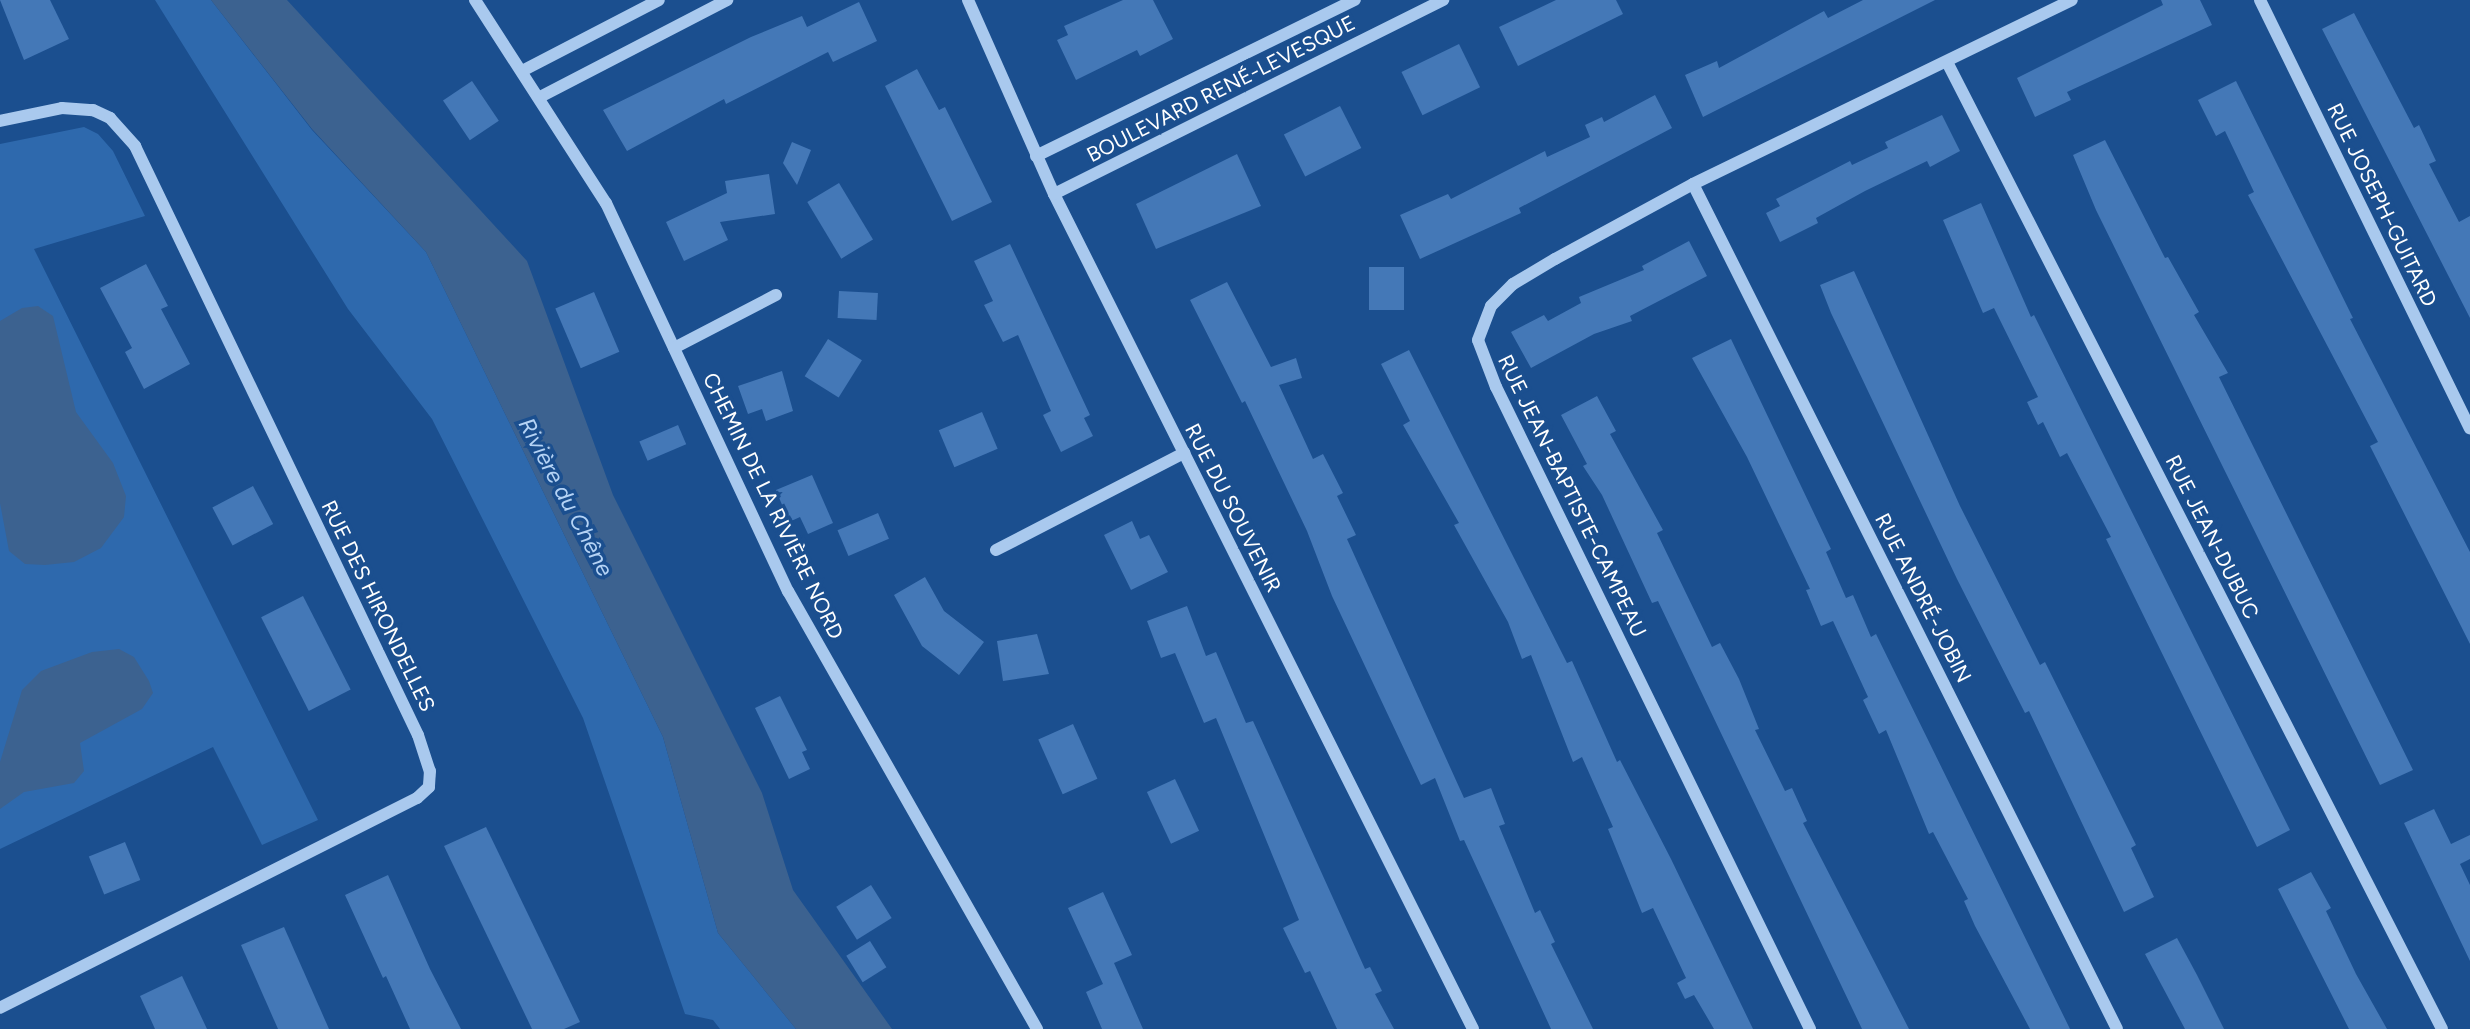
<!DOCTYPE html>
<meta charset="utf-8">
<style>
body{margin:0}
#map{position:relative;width:2470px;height:1029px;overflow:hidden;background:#1b4f8f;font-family:Figtree,sans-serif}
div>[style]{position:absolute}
.green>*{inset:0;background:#2e69ad}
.water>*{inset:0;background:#3c6290}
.building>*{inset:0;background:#4478b7;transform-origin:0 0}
.minor>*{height:12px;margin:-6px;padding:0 6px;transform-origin:6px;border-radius:6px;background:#a9c9ee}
span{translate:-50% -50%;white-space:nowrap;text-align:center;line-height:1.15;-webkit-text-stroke:7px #1b4f8f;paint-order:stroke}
.street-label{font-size:21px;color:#fff}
.water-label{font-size:23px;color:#b5d3f5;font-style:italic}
</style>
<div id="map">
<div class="green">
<i style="clip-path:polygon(155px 0,211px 0,312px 130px,426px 252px,663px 737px,718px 933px,796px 1029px,720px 1029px,713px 1020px,685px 1014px,583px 718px,432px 419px,348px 309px)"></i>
<i style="clip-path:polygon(84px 127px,98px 134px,113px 151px,145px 216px,34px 249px,318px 820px,262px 845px,213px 747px,0 849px,0 144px)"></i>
</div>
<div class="water">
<i style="clip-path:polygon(211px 0,287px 0,527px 261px,613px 495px,762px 793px,793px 890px,892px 1029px,796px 1029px,718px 933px,663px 737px,426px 252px,312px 129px)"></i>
<i style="clip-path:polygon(38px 306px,53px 316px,76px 412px,113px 463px,126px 496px,124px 517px,101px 548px,74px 562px,45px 565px,25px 564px,9px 551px,0 503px,0 321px,22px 308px)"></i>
<i style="clip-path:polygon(119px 649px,134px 657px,149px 681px,153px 693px,142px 709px,80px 743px,84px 771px,74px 783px,24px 792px,0 809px,0 762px,22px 690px,41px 671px,92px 652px)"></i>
</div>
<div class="building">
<i style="clip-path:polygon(0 0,50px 0,69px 39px,24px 60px)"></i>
<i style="clip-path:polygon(1123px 0,1153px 0,1173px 39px,1140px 56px,1137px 50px,1076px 80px,1057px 40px,1068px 35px,1064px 26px)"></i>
<i style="clip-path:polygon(1556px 0,1616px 0,1623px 14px,1518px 66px,1499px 27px)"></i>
<i style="clip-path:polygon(1863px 0,1935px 0,1703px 117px,1685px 75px,1717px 61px,1719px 68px,1824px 11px,1828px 18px)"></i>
<i style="clip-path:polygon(2161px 0,2200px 0,2212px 25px,2067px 92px,2071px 100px,2035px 117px,2017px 78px,2163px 5px)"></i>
<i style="clip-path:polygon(859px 2px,877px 41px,833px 62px,828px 52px,726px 104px,724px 99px,627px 151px,603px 110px,751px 37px,802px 16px,807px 27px)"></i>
<i style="clip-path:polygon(2354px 13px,2414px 128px,2419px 125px,2436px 161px,2429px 164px,2459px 222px,2470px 216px,2470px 318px,2322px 29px)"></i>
<i style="left:1459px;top:44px;width:48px;height:64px;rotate:64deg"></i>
<i style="clip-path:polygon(917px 69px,939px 110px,945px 107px,992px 202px,952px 221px,885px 86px)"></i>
<i style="left:472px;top:81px;width:48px;height:35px;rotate:56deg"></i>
<i style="clip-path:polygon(2236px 81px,2353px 318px,2350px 319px,2470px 552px,2470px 644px,2370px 446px,2378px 442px,2248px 195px,2254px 192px,2225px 131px,2216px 136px,2198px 100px)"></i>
<i style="clip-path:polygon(1655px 95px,1672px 128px,1519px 208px,1521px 213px,1420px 259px,1400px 215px,1448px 194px,1451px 199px,1545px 151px,1547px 157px,1590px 137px,1585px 125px,1602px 117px,1604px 122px)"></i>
<i style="left:1340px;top:106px;width:47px;height:63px;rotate:63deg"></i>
<i style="clip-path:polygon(1942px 115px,1960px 151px,1930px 167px,1927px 161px,1865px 191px,1816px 218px,1818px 223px,1780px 242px,1766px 213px,1780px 206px,1776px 199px,1850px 161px,1852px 165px,1888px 148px,1885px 142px)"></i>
<i style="clip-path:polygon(2105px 140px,2165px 258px,2168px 257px,2199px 312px,2194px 315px,2228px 373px,2219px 377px,2413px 770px,2380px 785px,2096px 210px,2073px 155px)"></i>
<i style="clip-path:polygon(792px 142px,811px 150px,797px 185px,783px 163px)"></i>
<i style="clip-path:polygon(1237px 154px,1261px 206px,1156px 249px,1136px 204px)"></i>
<i style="clip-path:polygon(769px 174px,775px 214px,720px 222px,728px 240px,684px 261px,666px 222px,727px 193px,725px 181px)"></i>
<i style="left:839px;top:183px;width:66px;height:37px;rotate:59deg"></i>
<i style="clip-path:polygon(1981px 203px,2031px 317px,2034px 315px,2290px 830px,2257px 847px,2106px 539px,2111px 537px,2067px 453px,2060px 457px,2043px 422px,2038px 425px,2027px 402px,2038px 397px,1994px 308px,1983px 313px,1943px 220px)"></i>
<i style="clip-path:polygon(1689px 241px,1707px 276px,1630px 316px,1632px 321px,1594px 334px,1531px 368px,1511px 332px,1544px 315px,1548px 321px,1581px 303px,1579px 297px,1644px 270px,1642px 266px)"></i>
<i style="clip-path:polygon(1010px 244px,1090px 415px,1084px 418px,1093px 436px,1061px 452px,1043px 415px,1051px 411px,1018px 335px,1003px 342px,984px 305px,993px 301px,974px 261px)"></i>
<i style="clip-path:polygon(146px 264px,168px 306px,161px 309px,190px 364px,144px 389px,125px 352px,132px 348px,100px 288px)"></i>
<i style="left:1369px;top:267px;width:35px;height:43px"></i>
<i style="clip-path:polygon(1854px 271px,1960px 506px,2040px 665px,2045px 662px,2136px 845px,2131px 848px,2154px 897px,2124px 912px,2029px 711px,2025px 713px,1957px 579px,1831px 313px,1820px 285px)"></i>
<i style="clip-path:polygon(1227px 282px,1271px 367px,1296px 358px,1302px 378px,1279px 385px,1313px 459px,1323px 454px,1343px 493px,1337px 496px,1356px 535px,1347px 539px,1464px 798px,1491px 788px,1505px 824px,1499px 826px,1535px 913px,1540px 910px,1555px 942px,1551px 944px,1593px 1029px,1551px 1029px,1464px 840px,1460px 841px,1435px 778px,1421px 785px,1332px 596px,1307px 531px,1245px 401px,1242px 403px,1190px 300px)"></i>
<i style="left:839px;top:291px;width:39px;height:27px;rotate:3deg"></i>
<i style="left:594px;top:292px;width:65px;height:42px;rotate:67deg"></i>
<i style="left:828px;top:339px;width:40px;height:44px;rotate:32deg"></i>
<i style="clip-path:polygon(1731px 339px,1831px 549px,1826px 552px,1846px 598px,1853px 595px,1871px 637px,1876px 634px,2070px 1029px,2030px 1029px,1975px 926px,1964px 901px,1968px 899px,1933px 832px,1929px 834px,1886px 730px,1879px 734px,1863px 700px,1868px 697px,1833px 621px,1821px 626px,1806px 590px,1810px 589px,1747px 457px,1692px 358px)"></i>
<i style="clip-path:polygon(1409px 350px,1567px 663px,1572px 661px,1617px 762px,1620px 760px,1671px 859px,1753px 1029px,1714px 1029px,1694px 995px,1685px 999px,1677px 983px,1686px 978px,1653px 908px,1642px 913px,1608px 829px,1613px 827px,1582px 757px,1573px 762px,1531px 655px,1522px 659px,1508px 622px,1454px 525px,1459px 523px,1403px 425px,1410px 421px,1381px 364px)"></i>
<i style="clip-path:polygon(782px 371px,793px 411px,766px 421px,762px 409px,748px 414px,738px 386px)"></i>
<i style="clip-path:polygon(1597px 396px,1616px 431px,1610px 434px,1663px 530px,1657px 533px,1712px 647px,1720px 643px,1739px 679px,1759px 729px,1755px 730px,1785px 791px,1792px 788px,1807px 821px,1803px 823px,1909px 1029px,1862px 1029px,1658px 601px,1652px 603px,1602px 495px,1583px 466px,1587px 464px,1561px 415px)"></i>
<i style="left:982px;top:412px;width:40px;height:47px;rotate:67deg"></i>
<i style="left:678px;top:425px;width:21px;height:42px;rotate:67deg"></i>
<i style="clip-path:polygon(812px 475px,833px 523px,808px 534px,800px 517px,789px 522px,776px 490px)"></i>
<i style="left:253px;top:486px;width:43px;height:46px;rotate:62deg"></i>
<i style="left:878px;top:513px;width:28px;height:44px;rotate:67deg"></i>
<i style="clip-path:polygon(1132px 521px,1140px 539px,1149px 535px,1168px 572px,1131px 590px,1104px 535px)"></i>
<i style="clip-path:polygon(925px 577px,944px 611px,984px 642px,959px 675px,922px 646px,894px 595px)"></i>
<i style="left:303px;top:596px;width:105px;height:47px;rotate:63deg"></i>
<i style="clip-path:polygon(1187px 606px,1206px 656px,1216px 652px,1246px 723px,1253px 721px,1365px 969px,1370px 967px,1382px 991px,1375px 994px,1394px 1029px,1337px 1029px,1310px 971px,1305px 973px,1283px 928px,1299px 920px,1216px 718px,1204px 723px,1175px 653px,1161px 658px,1147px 621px)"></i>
<i style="clip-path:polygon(1037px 634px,1049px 674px,1003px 681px,997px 641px)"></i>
<i style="clip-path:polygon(780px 696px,807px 750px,802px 752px,810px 769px,789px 779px,755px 708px)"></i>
<i style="left:1073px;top:724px;width:60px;height:38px;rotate:66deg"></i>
<i style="left:1175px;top:779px;width:57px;height:31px;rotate:65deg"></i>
<i style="clip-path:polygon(2434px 809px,2451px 844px,2470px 835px,2470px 859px,2460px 864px,2470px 885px,2470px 961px,2404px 823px)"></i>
<i style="clip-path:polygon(486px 827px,580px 1022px,564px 1029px,532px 1029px,444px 846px)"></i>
<i style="left:125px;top:842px;width:41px;height:39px;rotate:68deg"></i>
<i style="clip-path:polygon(2311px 872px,2331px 908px,2326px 911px,2356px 974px,2387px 1029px,2349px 1029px,2278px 889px)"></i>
<i style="clip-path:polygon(388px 875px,430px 969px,461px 1029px,410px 1029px,386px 976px,383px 978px,345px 895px)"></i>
<i style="left:871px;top:885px;width:39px;height:41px;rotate:58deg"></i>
<i style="clip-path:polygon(1103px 892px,1132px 955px,1114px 963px,1143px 1029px,1102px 1029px,1086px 992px,1103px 984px,1068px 908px)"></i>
<i style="clip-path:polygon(284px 927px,329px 1029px,278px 1029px,241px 945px)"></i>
<i style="clip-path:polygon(2177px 938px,2197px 975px,2224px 1029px,2185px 1029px,2145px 954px)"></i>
<i style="left:870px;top:941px;width:31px;height:28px;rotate:58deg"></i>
<i style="clip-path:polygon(182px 976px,207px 1029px,155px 1029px,140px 996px)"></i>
</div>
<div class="minor">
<i style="left:475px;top:0;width:242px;rotate:57.2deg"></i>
<i style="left:606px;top:203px;width:429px;rotate:64.9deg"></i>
<i style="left:788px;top:591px;width:504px;rotate:60.38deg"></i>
<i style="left:968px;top:0;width:212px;rotate:66.1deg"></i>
<i style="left:1054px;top:194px;width:934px;rotate:63.35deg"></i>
<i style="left:2260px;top:0;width:477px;rotate:63.9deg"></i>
<i style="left:1947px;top:62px;width:1086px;rotate:62.89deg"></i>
<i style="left:522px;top:71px;width:154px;rotate:-27.4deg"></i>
<i style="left:540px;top:97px;width:211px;rotate:-27.4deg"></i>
<i style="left:0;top:121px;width:63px;rotate:-11.8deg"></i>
<i style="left:62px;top:108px;width:31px;rotate:4deg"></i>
<i style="left:93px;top:110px;width:19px;rotate:25deg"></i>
<i style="left:110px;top:118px;width:38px;rotate:48deg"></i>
<i style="left:135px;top:146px;width:653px;rotate:64.34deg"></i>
<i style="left:418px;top:735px;width:38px;rotate:72deg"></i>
<i style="left:430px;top:771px;width:16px;rotate:94deg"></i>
<i style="left:429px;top:787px;width:16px;rotate:137deg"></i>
<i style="left:417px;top:798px;width:467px;rotate:153.3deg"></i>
<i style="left:1036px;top:156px;width:355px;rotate:-26.1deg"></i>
<i style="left:1693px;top:184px;width:945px;rotate:63.35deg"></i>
<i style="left:1054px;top:194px;width:435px;rotate:-26.5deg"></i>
<i style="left:674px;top:348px;width:115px;rotate:-27.5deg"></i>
<i style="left:996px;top:550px;width:212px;rotate:-27.3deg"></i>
<i style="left:1810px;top:1029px;width:715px;rotate:-116.06deg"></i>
<i style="left:1496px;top:387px;width:50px;rotate:-111deg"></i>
<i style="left:1478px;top:340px;width:36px;rotate:-69deg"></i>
<i style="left:1491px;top:306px;width:31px;rotate:-45deg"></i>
<i style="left:1513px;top:284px;width:49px;rotate:-30.8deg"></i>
<i style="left:1555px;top:259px;width:157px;rotate:-28.5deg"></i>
<i style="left:1693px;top:184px;width:421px;rotate:-25.9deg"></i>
</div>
<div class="street-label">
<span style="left:1221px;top:89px;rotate:-27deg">BOULEVARD RENÉ-LEVESQUE</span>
<span style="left:2382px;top:205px;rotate:64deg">RUE JOSEPH-GUITARD</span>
<span style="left:1572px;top:496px;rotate:64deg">RUE JEAN-BAPTISTE-CAMPEAU</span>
<span style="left:773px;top:506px;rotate:64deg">CHEMIN DE LA RIVIÈRE NORD</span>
<span style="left:1233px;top:508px;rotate:63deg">RUE DU SOUVENIR</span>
<span style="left:2212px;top:537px;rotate:63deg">RUE JEAN-DUBUC</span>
<span style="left:1923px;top:598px;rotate:63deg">RUE ANDRÉ-JOBIN</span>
<span style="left:378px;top:606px;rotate:64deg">RUE DES HIRONDELLES</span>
</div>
<div class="water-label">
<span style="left:566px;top:497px;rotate:62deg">Rivière du Chêne</span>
</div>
</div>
